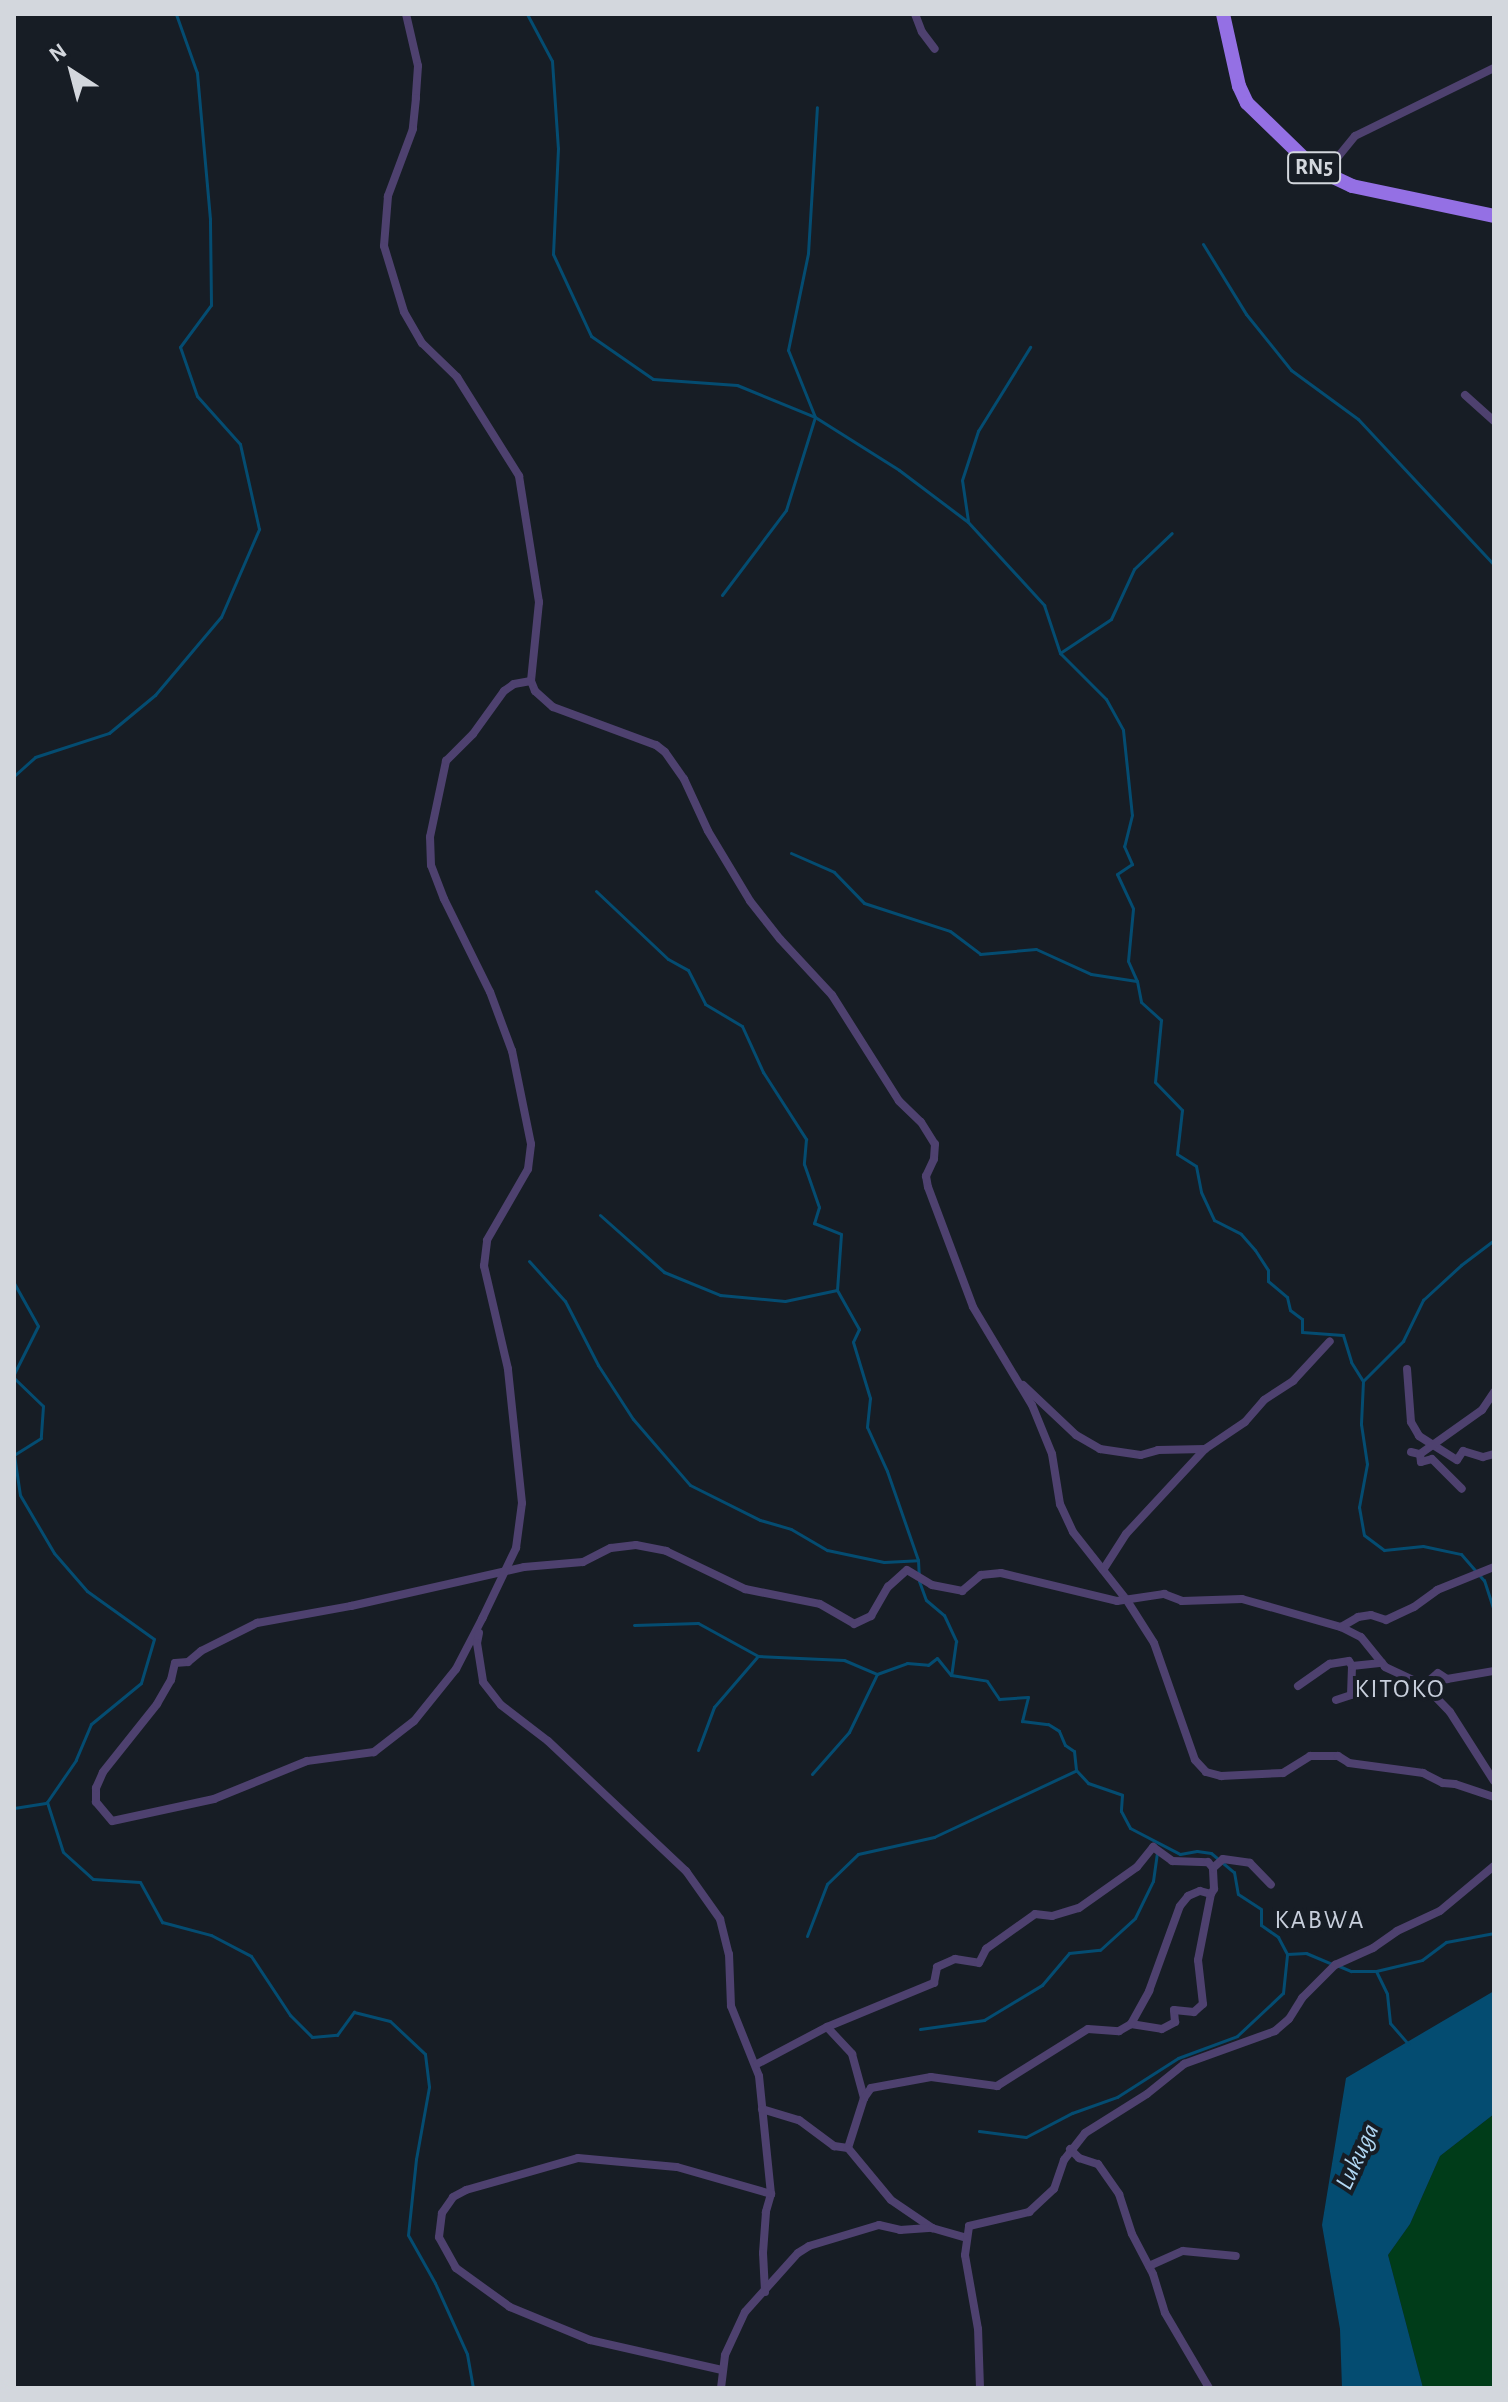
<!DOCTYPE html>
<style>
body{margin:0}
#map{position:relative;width:1508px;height:2402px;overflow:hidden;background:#171d25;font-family:"Alegreya Sans",sans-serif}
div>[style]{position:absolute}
.green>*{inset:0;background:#003c19}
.water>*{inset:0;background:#044c71}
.stream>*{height:3px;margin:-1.5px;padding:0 1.5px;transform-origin:1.5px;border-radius:1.5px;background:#044c71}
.street>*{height:8px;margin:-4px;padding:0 4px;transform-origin:4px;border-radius:4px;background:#4e416f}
.highway>*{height:14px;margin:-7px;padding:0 7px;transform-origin:7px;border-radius:7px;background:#9470e4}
span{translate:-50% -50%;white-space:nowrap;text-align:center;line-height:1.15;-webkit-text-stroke:8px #171d25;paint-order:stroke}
.shield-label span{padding:2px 6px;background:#171d25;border:2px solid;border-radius:6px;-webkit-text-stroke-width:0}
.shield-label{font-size:22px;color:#d3d7dd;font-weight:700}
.neighbourhood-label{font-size:26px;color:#c8cfdc;letter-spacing:2px}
.water-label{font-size:26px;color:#b2d8f4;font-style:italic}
.frame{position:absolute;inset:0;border:16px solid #d3d7dd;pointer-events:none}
.north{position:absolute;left:32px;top:32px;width:80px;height:80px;-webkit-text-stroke:6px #171d25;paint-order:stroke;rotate:324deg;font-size:22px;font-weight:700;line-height:32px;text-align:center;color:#d3d7dd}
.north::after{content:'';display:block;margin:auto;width:28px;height:36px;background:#d3d7dd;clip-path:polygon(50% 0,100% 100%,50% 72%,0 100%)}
</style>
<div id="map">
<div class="green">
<i style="clip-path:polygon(1494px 2114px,1494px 2384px,1492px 2388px,1423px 2388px,1388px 2255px,1410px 2224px,1440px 2156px)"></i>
</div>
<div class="water">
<i style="clip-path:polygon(1494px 1991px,1494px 2114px,1440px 2156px,1410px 2224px,1388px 2255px,1423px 2388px,1342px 2388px,1340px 2329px,1322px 2225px,1346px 2078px)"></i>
</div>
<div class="stream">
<i style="left:527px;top:14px;width:53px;rotate:62deg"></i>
<i style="left:552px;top:61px;width:87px;rotate:86.1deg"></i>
<i style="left:558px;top:148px;width:106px;rotate:92.7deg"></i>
<i style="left:553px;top:254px;width:90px;rotate:65.1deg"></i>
<i style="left:591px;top:336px;width:75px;rotate:34.7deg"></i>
<i style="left:653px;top:379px;width:84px;rotate:4.1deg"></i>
<i style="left:737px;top:385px;width:84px;rotate:22.3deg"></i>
<i style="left:815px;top:417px;width:99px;rotate:32.2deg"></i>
<i style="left:899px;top:470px;width:86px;rotate:37deg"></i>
<i style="left:968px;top:522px;width:113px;rotate:47.5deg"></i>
<i style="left:1044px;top:605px;width:51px;rotate:71.6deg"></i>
<i style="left:1060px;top:653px;width:65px;rotate:45deg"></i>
<i style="left:1106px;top:699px;width:35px;rotate:61deg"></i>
<i style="left:1123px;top:730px;width:85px;rotate:84deg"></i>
<i style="left:1132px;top:815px;width:32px;rotate:104deg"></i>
<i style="left:1124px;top:846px;width:20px;rotate:66deg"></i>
<i style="left:1132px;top:864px;width:18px;rotate:146deg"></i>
<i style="left:1117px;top:874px;width:38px;rotate:65deg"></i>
<i style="left:1133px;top:909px;width:52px;rotate:95.5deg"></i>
<i style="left:1128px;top:961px;width:22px;rotate:66deg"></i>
<i style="left:1137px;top:981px;width:21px;rotate:79deg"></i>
<i style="left:1141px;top:1002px;width:27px;rotate:42deg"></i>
<i style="left:1161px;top:1020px;width:62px;rotate:95.5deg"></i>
<i style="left:1155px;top:1082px;width:39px;rotate:46deg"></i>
<i style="left:1182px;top:1110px;width:44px;rotate:96.5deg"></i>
<i style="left:1177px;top:1154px;width:22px;rotate:32deg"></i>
<i style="left:1196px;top:1166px;width:26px;rotate:79deg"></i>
<i style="left:1201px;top:1192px;width:31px;rotate:65deg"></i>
<i style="left:1214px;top:1220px;width:30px;rotate:27deg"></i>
<i style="left:1241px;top:1234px;width:21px;rotate:49deg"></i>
<i style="left:1255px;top:1250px;width:24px;rotate:57deg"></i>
<i style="left:1268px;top:1270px;width:11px;rotate:90deg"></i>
<i style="left:1268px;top:1281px;width:25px;rotate:40deg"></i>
<i style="left:1287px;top:1297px;width:13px;rotate:77deg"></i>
<i style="left:1290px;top:1310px;width:15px;rotate:37deg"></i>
<i style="left:1302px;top:1319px;width:13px;rotate:90deg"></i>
<i style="left:1302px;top:1332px;width:41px;rotate:4.2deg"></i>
<i style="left:1343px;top:1335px;width:28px;rotate:73deg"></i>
<i style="left:1351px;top:1362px;width:22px;rotate:58deg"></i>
<i style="left:1363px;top:1381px;width:43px;rotate:92.7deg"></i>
<i style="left:1361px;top:1424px;width:40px;rotate:81.5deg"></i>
<i style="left:1367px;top:1464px;width:44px;rotate:100.5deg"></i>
<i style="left:1359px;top:1507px;width:28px;rotate:80deg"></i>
<i style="left:1364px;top:1535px;width:25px;rotate:37deg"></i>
<i style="left:1384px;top:1550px;width:39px;rotate:-6deg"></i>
<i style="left:1423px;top:1546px;width:39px;rotate:12deg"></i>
<i style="left:1461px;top:1554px;width:35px;rotate:49deg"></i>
<i style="left:1484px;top:1580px;width:32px;rotate:72deg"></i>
<i style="left:1203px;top:244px;width:82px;rotate:58.4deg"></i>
<i style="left:1246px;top:314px;width:72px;rotate:51.2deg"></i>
<i style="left:1291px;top:370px;width:83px;rotate:36.2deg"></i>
<i style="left:1358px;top:419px;width:200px;rotate:47deg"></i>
<i style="left:968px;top:521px;width:41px;rotate:-98.3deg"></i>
<i style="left:962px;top:480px;width:52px;rotate:-71.9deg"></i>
<i style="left:978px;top:431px;width:99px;rotate:-58.2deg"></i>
<i style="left:722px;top:595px;width:106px;rotate:-53deg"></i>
<i style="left:786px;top:510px;width:97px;rotate:-72.7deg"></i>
<i style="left:815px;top:417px;width:72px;rotate:-111.9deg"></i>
<i style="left:788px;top:350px;width:99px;rotate:-78.3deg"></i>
<i style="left:808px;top:253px;width:146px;rotate:-86.5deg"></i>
<i style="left:1060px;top:653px;width:61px;rotate:-33.7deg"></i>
<i style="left:1111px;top:619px;width:55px;rotate:-65.3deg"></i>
<i style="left:1134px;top:569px;width:52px;rotate:-43.5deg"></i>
<i style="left:14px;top:776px;width:28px;rotate:-42deg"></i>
<i style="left:35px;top:757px;width:78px;rotate:-18deg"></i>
<i style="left:109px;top:733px;width:60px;rotate:-39.6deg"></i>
<i style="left:155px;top:695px;width:102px;rotate:-49.8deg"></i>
<i style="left:221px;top:617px;width:96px;rotate:-66.6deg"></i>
<i style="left:259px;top:529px;width:87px;rotate:-102.6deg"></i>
<i style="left:240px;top:444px;width:64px;rotate:-131.9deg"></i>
<i style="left:197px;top:396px;width:52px;rotate:-109.1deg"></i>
<i style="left:180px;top:347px;width:52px;rotate:-53.6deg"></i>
<i style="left:211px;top:305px;width:86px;rotate:-90.7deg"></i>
<i style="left:210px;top:219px;width:147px;rotate:-95.1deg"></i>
<i style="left:197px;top:73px;width:63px;rotate:-109.6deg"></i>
<i style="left:791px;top:853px;width:47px;rotate:23.8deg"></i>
<i style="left:834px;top:872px;width:43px;rotate:45.9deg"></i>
<i style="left:864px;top:903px;width:90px;rotate:18deg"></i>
<i style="left:950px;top:931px;width:38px;rotate:37deg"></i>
<i style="left:980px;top:954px;width:56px;rotate:-5.1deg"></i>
<i style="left:1036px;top:949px;width:60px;rotate:24.4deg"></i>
<i style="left:1091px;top:974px;width:46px;rotate:8.8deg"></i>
<i style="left:596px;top:891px;width:99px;rotate:43.4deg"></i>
<i style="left:668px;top:959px;width:23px;rotate:29deg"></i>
<i style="left:688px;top:970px;width:38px;rotate:63deg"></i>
<i style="left:705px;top:1004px;width:43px;rotate:30.7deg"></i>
<i style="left:742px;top:1026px;width:51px;rotate:65.5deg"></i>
<i style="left:763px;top:1072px;width:80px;rotate:57.3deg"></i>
<i style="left:806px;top:1139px;width:25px;rotate:95deg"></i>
<i style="left:804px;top:1164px;width:46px;rotate:70.8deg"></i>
<i style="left:819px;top:1207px;width:17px;rotate:107deg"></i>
<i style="left:814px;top:1223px;width:29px;rotate:22deg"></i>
<i style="left:841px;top:1234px;width:56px;rotate:94.1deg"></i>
<i style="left:837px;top:1290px;width:45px;rotate:60.6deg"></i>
<i style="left:859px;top:1329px;width:14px;rotate:115deg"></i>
<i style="left:853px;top:1342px;width:59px;rotate:73.1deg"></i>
<i style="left:870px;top:1398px;width:29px;rotate:96deg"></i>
<i style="left:867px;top:1427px;width:48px;rotate:65.6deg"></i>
<i style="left:887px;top:1471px;width:94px;rotate:70.8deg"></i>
<i style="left:918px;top:1560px;width:21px;rotate:87deg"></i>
<i style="left:919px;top:1581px;width:20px;rotate:70deg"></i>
<i style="left:926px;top:1600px;width:23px;rotate:40deg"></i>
<i style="left:944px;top:1615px;width:29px;rotate:65deg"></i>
<i style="left:956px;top:1641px;width:34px;rotate:98deg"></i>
<i style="left:951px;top:1675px;width:36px;rotate:9deg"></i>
<i style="left:987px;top:1681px;width:22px;rotate:56deg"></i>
<i style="left:999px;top:1699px;width:29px;rotate:-4deg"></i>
<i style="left:1028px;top:1697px;width:25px;rotate:104deg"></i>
<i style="left:1022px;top:1721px;width:26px;rotate:7deg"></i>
<i style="left:1048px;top:1724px;width:13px;rotate:32deg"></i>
<i style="left:1059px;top:1731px;width:15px;rotate:67deg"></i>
<i style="left:1065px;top:1745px;width:11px;rotate:34deg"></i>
<i style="left:1074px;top:1751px;width:19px;rotate:84deg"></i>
<i style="left:1076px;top:1770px;width:18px;rotate:47deg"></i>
<i style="left:1088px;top:1783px;width:36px;rotate:19deg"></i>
<i style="left:1122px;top:1795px;width:16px;rotate:94deg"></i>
<i style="left:1121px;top:1811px;width:19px;rotate:62deg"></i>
<i style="left:1130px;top:1828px;width:56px;rotate:27.5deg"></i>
<i style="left:1180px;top:1854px;width:17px;rotate:-10deg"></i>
<i style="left:1197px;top:1851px;width:14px;rotate:8deg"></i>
<i style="left:1211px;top:1853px;width:30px;rotate:40deg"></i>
<i style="left:1234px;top:1872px;width:22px;rotate:80deg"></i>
<i style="left:1238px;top:1894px;width:27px;rotate:33deg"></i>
<i style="left:1261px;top:1909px;width:16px;rotate:90deg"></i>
<i style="left:1261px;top:1925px;width:21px;rotate:35deg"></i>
<i style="left:1278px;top:1937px;width:19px;rotate:62deg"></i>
<i style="left:1287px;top:1954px;width:19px;rotate:-3deg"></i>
<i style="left:1306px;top:1953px;width:28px;rotate:23deg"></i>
<i style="left:600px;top:1215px;width:86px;rotate:41.7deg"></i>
<i style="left:664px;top:1272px;width:61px;rotate:22.3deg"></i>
<i style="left:720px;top:1295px;width:65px;rotate:5.3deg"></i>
<i style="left:785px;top:1301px;width:53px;rotate:-11.9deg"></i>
<i style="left:529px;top:1261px;width:54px;rotate:48deg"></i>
<i style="left:565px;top:1301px;width:72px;rotate:62.7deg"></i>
<i style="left:598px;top:1365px;width:64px;rotate:57.1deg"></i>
<i style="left:633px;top:1419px;width:87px;rotate:49.2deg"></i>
<i style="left:690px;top:1485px;width:78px;rotate:26.6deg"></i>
<i style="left:760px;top:1520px;width:32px;rotate:16deg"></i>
<i style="left:791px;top:1529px;width:42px;rotate:30.3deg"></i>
<i style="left:827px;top:1550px;width:58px;rotate:11.9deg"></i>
<i style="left:884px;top:1562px;width:34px;rotate:-3deg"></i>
<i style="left:14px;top:1283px;width:49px;rotate:60.8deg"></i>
<i style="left:38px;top:1326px;width:54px;rotate:116.6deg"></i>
<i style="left:14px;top:1378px;width:40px;rotate:44deg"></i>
<i style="left:43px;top:1406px;width:32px;rotate:94deg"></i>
<i style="left:41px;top:1438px;width:32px;rotate:148deg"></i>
<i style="left:14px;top:1455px;width:40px;rotate:81.5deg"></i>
<i style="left:20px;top:1495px;width:67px;rotate:59.6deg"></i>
<i style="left:54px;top:1553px;width:50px;rotate:49deg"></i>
<i style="left:87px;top:1591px;width:82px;rotate:35.6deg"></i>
<i style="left:154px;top:1639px;width:46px;rotate:106.5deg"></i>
<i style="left:141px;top:1683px;width:65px;rotate:140.6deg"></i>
<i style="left:91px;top:1724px;width:39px;rotate:113deg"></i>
<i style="left:76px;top:1760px;width:51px;rotate:124.6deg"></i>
<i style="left:47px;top:1802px;width:52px;rotate:72.3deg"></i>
<i style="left:63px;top:1852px;width:40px;rotate:42deg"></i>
<i style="left:93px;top:1879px;width:47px;rotate:3.7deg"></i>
<i style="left:140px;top:1882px;width:46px;rotate:61.2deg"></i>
<i style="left:162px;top:1922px;width:51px;rotate:14.9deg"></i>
<i style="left:211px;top:1935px;width:45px;rotate:27.7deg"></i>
<i style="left:251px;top:1956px;width:71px;rotate:56.5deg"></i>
<i style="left:290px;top:2015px;width:31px;rotate:45deg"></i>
<i style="left:312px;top:2037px;width:25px;rotate:-5deg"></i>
<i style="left:337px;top:2035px;width:29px;rotate:-54deg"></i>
<i style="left:354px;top:2012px;width:37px;rotate:14deg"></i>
<i style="left:390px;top:2021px;width:48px;rotate:43.3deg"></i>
<i style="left:425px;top:2054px;width:33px;rotate:83deg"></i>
<i style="left:429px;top:2087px;width:73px;rotate:100.2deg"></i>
<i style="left:416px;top:2159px;width:76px;rotate:96deg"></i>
<i style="left:408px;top:2235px;width:55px;rotate:60.6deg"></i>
<i style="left:435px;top:2283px;width:78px;rotate:65.7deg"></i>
<i style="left:467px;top:2354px;width:35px;rotate:80deg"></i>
<i style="left:1363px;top:1381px;width:57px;rotate:-45deg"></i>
<i style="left:1403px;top:1341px;width:46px;rotate:-64deg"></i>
<i style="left:1423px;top:1300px;width:52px;rotate:-42.6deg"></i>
<i style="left:1461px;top:1265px;width:41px;rotate:-37.1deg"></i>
<i style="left:634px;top:1625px;width:64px;rotate:-1.8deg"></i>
<i style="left:698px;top:1623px;width:68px;rotate:28.8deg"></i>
<i style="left:758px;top:1656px;width:86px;rotate:2.7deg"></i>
<i style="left:844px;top:1660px;width:36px;rotate:23deg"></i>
<i style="left:877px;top:1674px;width:32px;rotate:-20deg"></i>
<i style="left:907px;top:1663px;width:21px;rotate:5deg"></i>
<i style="left:928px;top:1665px;width:11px;rotate:-38deg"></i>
<i style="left:937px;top:1658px;width:22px;rotate:51deg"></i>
<i style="left:698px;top:1750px;width:46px;rotate:-69.6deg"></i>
<i style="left:714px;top:1707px;width:66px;rotate:-49.3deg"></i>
<i style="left:812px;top:1774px;width:56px;rotate:-48.6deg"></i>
<i style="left:849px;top:1732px;width:64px;rotate:-64.2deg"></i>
<i style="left:14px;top:1808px;width:32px;rotate:-9deg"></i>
<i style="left:807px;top:1936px;width:56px;rotate:-69deg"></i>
<i style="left:827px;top:1884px;width:43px;rotate:-44.1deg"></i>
<i style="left:858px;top:1854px;width:78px;rotate:-12.6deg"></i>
<i style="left:934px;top:1837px;width:156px;rotate:-25.1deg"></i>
<i style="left:1339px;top:1966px;width:13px;rotate:23deg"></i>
<i style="left:1351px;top:1971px;width:25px"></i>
<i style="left:1376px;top:1971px;width:25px;rotate:64deg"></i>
<i style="left:1387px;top:1994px;width:29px;rotate:84deg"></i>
<i style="left:1390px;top:2023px;width:28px;rotate:49deg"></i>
<i style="left:1376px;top:1971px;width:47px;rotate:-13.4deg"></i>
<i style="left:1422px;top:1960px;width:30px;rotate:-37deg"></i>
<i style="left:1446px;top:1942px;width:49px;rotate:-10.6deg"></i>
<i style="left:920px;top:2029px;width:65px;rotate:-8deg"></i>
<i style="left:984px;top:2020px;width:68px;rotate:-31.1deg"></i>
<i style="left:1042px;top:1985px;width:42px;rotate:-49.8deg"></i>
<i style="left:1069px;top:1953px;width:31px;rotate:-6deg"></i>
<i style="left:1100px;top:1950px;width:47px;rotate:-42.4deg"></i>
<i style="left:1135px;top:1918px;width:41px;rotate:-64.1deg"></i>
<i style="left:1153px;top:1881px;width:30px;rotate:-82deg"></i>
<i style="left:979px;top:2131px;width:47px;rotate:7.3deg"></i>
<i style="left:1026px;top:2137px;width:52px;rotate:-27.6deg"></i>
<i style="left:1072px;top:2113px;width:48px;rotate:-19.6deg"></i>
<i style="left:1117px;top:2097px;width:72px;rotate:-32.6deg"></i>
<i style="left:1178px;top:2058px;width:63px;rotate:-20.4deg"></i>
<i style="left:1237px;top:2036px;width:63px;rotate:-43.1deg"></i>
<i style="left:1283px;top:1993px;width:39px;rotate:-84deg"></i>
</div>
<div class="street">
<i style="left:406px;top:14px;width:53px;rotate:77deg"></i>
<i style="left:418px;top:66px;width:32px;rotate:94deg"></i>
<i style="left:416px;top:98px;width:31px;rotate:96deg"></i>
<i style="left:413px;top:129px;width:72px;rotate:110.5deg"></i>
<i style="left:388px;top:196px;width:50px;rotate:94.6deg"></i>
<i style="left:384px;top:246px;width:69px;rotate:73.1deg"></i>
<i style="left:404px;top:312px;width:36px;rotate:60deg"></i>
<i style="left:422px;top:343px;width:49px;rotate:44.2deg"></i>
<i style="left:457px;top:377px;width:117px;rotate:57.9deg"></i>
<i style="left:519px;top:476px;width:128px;rotate:81deg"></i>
<i style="left:539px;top:602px;width:79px;rotate:95.8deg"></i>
<i style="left:531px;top:681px;width:11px;rotate:68deg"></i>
<i style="left:535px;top:691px;width:24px;rotate:42deg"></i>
<i style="left:553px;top:707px;width:110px;rotate:20.3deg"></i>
<i style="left:656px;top:745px;width:11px;rotate:38deg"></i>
<i style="left:665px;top:752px;width:33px;rotate:55deg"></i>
<i style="left:684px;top:779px;width:57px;rotate:65.2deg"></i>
<i style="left:708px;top:831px;width:82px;rotate:59deg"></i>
<i style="left:750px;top:901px;width:48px;rotate:51.7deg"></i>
<i style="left:780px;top:939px;width:76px;rotate:47.1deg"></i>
<i style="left:832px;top:995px;width:125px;rotate:57.7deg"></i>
<i style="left:899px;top:1101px;width:30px;rotate:44deg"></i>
<i style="left:921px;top:1122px;width:26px;rotate:58deg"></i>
<i style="left:935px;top:1144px;width:15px;rotate:94deg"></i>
<i style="left:934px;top:1159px;width:19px;rotate:115deg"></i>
<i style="left:926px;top:1176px;width:11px;rotate:80deg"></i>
<i style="left:928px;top:1187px;width:128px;rotate:69.4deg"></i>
<i style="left:973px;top:1307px;width:114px;rotate:59deg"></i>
<i style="left:1032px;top:1405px;width:53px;rotate:67.8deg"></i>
<i style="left:1052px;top:1454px;width:51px;rotate:80.9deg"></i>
<i style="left:1060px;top:1504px;width:31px;rotate:65deg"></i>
<i style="left:1073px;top:1532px;width:85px;rotate:51.7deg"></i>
<i style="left:1126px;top:1599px;width:52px;rotate:57.5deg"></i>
<i style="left:1154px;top:1643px;width:124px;rotate:70.7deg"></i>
<i style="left:1195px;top:1760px;width:16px;rotate:47deg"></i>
<i style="left:1206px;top:1772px;width:16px;rotate:15deg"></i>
<i style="left:1221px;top:1776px;width:62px;rotate:-2.8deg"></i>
<i style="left:1283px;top:1773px;width:32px;rotate:-32deg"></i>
<i style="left:1310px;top:1756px;width:28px"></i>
<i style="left:1338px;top:1756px;width:13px;rotate:32deg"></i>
<i style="left:1349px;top:1763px;width:75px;rotate:7.7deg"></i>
<i style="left:1423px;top:1773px;width:22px;rotate:27deg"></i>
<i style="left:1443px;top:1783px;width:12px;rotate:5deg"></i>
<i style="left:1455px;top:1784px;width:41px;rotate:18.4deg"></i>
<i style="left:915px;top:14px;width:19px;rotate:69deg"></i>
<i style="left:922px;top:32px;width:21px;rotate:53deg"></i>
<i style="left:1324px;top:174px;width:49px;rotate:-50.8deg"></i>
<i style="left:1355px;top:136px;width:155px;rotate:-26.1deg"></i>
<i style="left:1465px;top:395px;width:39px;rotate:42deg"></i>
<i style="left:1407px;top:1369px;width:53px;rotate:85.7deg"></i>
<i style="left:1411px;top:1422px;width:16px;rotate:60deg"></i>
<i style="left:1419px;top:1436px;width:45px;rotate:32.3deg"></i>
<i style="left:1457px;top:1460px;width:11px;rotate:-56deg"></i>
<i style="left:1463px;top:1451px;width:21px;rotate:17deg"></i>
<i style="left:1483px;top:1457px;width:11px;rotate:-15deg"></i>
<i style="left:1023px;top:1385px;width:73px;rotate:43.3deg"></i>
<i style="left:1076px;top:1435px;width:28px;rotate:30deg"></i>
<i style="left:1100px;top:1449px;width:41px;rotate:8.3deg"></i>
<i style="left:1141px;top:1455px;width:18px;rotate:-16deg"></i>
<i style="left:1158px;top:1450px;width:47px;rotate:-1.2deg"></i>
<i style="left:1411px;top:1452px;width:9px;rotate:13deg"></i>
<i style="left:1420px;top:1454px;width:76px;rotate:-35.4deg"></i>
<i style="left:1482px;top:1410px;width:22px;rotate:-56deg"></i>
<i style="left:1420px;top:1454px;width:8px;rotate:83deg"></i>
<i style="left:1421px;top:1462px;width:11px;rotate:-15deg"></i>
<i style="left:1432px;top:1459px;width:42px;rotate:45deg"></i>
<i style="left:1103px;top:1570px;width:43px;rotate:-57.4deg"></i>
<i style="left:1126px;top:1534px;width:116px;rotate:-47.1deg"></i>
<i style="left:1205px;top:1449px;width:48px;rotate:-34deg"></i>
<i style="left:1245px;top:1422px;width:29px;rotate:-49deg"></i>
<i style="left:1264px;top:1400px;width:35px;rotate:-33deg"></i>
<i style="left:1293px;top:1381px;width:54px;rotate:-47.2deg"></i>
<i style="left:483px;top:1617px;width:59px;rotate:117.4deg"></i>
<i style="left:456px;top:1669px;width:67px;rotate:128.9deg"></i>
<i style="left:414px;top:1721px;width:51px;rotate:142.2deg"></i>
<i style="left:374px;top:1752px;width:68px;rotate:172.3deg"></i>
<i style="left:307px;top:1761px;width:100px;rotate:157.8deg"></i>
<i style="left:214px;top:1799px;width:104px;rotate:167.8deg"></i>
<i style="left:112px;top:1821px;width:25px;rotate:-130deg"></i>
<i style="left:96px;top:1802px;width:14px;rotate:-90deg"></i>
<i style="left:96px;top:1788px;width:17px;rotate:-66deg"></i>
<i style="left:103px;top:1772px;width:87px;rotate:-51.5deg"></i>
<i style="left:157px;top:1704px;width:28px;rotate:-60deg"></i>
<i style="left:171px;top:1680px;width:17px;rotate:-77deg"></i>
<i style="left:175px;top:1663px;width:13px;rotate:-4deg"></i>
<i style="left:188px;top:1662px;width:17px;rotate:-40deg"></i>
<i style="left:201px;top:1651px;width:63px;rotate:-26.6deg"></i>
<i style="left:257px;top:1623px;width:96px;rotate:-10.3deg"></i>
<i style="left:351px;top:1606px;width:177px;rotate:-12.7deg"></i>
<i style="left:524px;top:1567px;width:59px;rotate:-4.8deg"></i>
<i style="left:583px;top:1562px;width:31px;rotate:-27deg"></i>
<i style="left:611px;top:1548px;width:25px;rotate:-7deg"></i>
<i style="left:636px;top:1545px;width:31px;rotate:11deg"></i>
<i style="left:666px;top:1551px;width:88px;rotate:25.7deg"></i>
<i style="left:745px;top:1589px;width:76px;rotate:11.3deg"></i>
<i style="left:820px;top:1604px;width:39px;rotate:30deg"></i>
<i style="left:854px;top:1624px;width:19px;rotate:-25deg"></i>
<i style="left:871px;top:1616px;width:34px;rotate:-60deg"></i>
<i style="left:888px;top:1587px;width:25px;rotate:-42deg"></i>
<i style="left:907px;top:1570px;width:29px;rotate:31deg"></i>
<i style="left:932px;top:1585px;width:31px;rotate:11deg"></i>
<i style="left:962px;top:1591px;width:25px;rotate:-40deg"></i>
<i style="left:981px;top:1575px;width:20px;rotate:-6deg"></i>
<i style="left:1001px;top:1573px;width:119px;rotate:13.6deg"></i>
<i style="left:1117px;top:1601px;width:48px;rotate:-8.5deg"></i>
<i style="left:1164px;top:1594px;width:19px;rotate:21deg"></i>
<i style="left:1182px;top:1601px;width:60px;rotate:-1.9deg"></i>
<i style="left:1242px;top:1599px;width:103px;rotate:15.8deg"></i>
<i style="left:1341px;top:1627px;width:22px;rotate:27deg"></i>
<i style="left:1361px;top:1637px;width:38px;rotate:51deg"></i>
<i style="left:1385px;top:1667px;width:43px;rotate:24.8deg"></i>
<i style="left:1424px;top:1685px;width:37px;rotate:46deg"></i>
<i style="left:1450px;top:1712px;width:82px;rotate:57.5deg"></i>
<i style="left:482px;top:1619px;width:79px;rotate:-64.4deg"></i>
<i style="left:516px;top:1548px;width:45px;rotate:-82.4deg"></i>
<i style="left:522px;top:1503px;width:135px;rotate:-96deg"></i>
<i style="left:508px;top:1369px;width:106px;rotate:-103.1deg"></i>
<i style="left:484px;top:1266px;width:26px;rotate:-83deg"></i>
<i style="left:487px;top:1240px;width:82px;rotate:-60deg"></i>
<i style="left:528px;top:1169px;width:25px;rotate:-83deg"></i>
<i style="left:531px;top:1144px;width:95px;rotate:-101.5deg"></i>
<i style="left:512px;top:1051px;width:63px;rotate:-110.4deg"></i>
<i style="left:490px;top:992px;width:104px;rotate:-116.3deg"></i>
<i style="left:444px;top:899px;width:36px;rotate:-111deg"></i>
<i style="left:431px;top:865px;width:28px;rotate:-92deg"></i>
<i style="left:430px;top:837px;width:78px;rotate:-78.1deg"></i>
<i style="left:446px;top:761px;width:38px;rotate:-45deg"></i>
<i style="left:473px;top:734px;width:53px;rotate:-54.2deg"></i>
<i style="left:504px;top:691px;width:12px;rotate:-35deg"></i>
<i style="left:514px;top:684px;width:17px;rotate:-10deg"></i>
<i style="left:1341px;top:1627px;width:20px;rotate:-30deg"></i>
<i style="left:1358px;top:1617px;width:13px;rotate:-9deg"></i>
<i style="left:1371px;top:1615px;width:16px;rotate:18deg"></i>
<i style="left:1386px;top:1620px;width:31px;rotate:-25deg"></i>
<i style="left:1414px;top:1607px;width:29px;rotate:-36deg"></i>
<i style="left:1437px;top:1590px;width:61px;rotate:-22deg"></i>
<i style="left:479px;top:1633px;width:10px;rotate:101deg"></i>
<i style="left:477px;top:1643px;width:39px;rotate:81deg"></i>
<i style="left:483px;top:1682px;width:29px;rotate:52deg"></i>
<i style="left:501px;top:1705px;width:59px;rotate:37.5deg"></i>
<i style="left:548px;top:1741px;width:190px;rotate:43.3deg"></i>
<i style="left:686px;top:1871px;width:59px;rotate:54.7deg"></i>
<i style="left:720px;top:1919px;width:36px;rotate:76deg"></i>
<i style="left:729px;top:1954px;width:52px;rotate:87.8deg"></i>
<i style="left:731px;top:2006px;width:75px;rotate:68.2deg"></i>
<i style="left:759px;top:2076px;width:119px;rotate:84.2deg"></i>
<i style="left:771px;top:2194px;width:19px;rotate:106deg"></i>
<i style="left:766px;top:2212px;width:41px;rotate:94.2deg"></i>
<i style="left:763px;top:2253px;width:39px;rotate:87deg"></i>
<i style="left:1424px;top:1685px;width:18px;rotate:-41deg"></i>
<i style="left:1438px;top:1673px;width:11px;rotate:34deg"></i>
<i style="left:1447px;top:1679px;width:48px;rotate:-9.7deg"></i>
<i style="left:1298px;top:1686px;width:39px;rotate:-35deg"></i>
<i style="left:1330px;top:1664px;width:19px;rotate:-9deg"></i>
<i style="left:1349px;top:1661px;width:6px;rotate:59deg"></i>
<i style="left:1336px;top:1700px;width:16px;rotate:-18deg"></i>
<i style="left:1351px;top:1695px;width:29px;rotate:-88deg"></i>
<i style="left:1352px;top:1666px;width:30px;rotate:-6deg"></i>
<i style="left:1131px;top:2024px;width:31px;rotate:9deg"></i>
<i style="left:1162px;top:2029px;width:15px;rotate:-28deg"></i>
<i style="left:1175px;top:2022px;width:12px;rotate:-95deg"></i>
<i style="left:1174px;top:2010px;width:20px;rotate:6deg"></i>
<i style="left:1194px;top:2012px;width:12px;rotate:-42deg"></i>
<i style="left:1203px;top:2004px;width:44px;rotate:-96.5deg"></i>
<i style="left:1198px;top:1960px;width:67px;rotate:-78.9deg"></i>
<i style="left:827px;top:2027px;width:37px;rotate:47deg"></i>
<i style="left:852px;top:2054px;width:46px;rotate:74.7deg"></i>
<i style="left:757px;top:2064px;width:79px;rotate:-27.9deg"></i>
<i style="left:827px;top:2027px;width:116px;rotate:-22.4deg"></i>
<i style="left:934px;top:1983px;width:16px;rotate:-79deg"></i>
<i style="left:937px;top:1967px;width:20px;rotate:-24deg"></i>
<i style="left:955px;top:1959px;width:24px;rotate:9deg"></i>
<i style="left:979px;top:1963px;width:16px;rotate:-63deg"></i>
<i style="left:986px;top:1949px;width:60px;rotate:-35.5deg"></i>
<i style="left:1035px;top:1914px;width:17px;rotate:7deg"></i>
<i style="left:1052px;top:1916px;width:28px;rotate:-17deg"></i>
<i style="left:1079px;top:1908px;width:71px;rotate:-35.3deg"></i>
<i style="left:1137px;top:1867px;width:26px;rotate:-51deg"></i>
<i style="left:1153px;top:1847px;width:24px;rotate:36deg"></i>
<i style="left:1172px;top:1861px;width:36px;rotate:2deg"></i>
<i style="left:1208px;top:1862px;width:8px;rotate:50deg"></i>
<i style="left:762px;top:2109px;width:39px;rotate:17deg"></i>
<i style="left:799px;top:2120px;width:44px;rotate:36.6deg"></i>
<i style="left:834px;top:2146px;width:14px;rotate:8deg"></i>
<i style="left:848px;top:2148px;width:52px;rotate:-72.3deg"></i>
<i style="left:864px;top:2098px;width:12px;rotate:-55deg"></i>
<i style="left:871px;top:2088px;width:61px;rotate:-10.4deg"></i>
<i style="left:931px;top:2077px;width:67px;rotate:7.8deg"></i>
<i style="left:997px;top:2086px;width:107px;rotate:-32.1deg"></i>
<i style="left:1088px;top:2029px;width:31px;rotate:4deg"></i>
<i style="left:1119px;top:2031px;width:14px;rotate:-30deg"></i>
<i style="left:1131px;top:2024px;width:38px;rotate:-61deg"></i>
<i style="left:1149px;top:1991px;width:90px;rotate:-70deg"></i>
<i style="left:1180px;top:1906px;width:13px;rotate:-51deg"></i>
<i style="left:1188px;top:1896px;width:13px;rotate:-23deg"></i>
<i style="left:1200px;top:1891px;width:11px;rotate:15deg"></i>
<i style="left:1211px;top:1894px;width:6px;rotate:-59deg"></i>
<i style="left:1214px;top:1889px;width:21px;rotate:-93deg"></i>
<i style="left:1213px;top:1868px;width:13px;rotate:-42deg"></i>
<i style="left:1223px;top:1859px;width:27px;rotate:8deg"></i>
<i style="left:1250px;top:1863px;width:30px;rotate:46deg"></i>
<i style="left:848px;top:2148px;width:67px;rotate:50.4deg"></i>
<i style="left:891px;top:2200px;width:50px;rotate:34.3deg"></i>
<i style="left:1070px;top:2149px;width:13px;rotate:45deg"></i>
<i style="left:1079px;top:2158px;width:20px;rotate:18deg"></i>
<i style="left:1098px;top:2164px;width:37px;rotate:55deg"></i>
<i style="left:1119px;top:2194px;width:42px;rotate:72deg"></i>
<i style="left:1132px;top:2234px;width:45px;rotate:62.3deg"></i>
<i style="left:1153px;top:2274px;width:41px;rotate:72.9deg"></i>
<i style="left:1165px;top:2313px;width:87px;rotate:59.6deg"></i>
<i style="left:1149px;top:2266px;width:37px;rotate:-24deg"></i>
<i style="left:1183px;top:2251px;width:53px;rotate:5.4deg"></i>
<i style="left:722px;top:2370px;width:135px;rotate:-167.2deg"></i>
<i style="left:590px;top:2340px;width:87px;rotate:-157.6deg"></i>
<i style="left:510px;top:2307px;width:67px;rotate:-144.2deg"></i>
<i style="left:456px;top:2268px;width:35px;rotate:-119deg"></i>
<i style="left:439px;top:2237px;width:24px;rotate:-83deg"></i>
<i style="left:442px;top:2213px;width:19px;rotate:-55deg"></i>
<i style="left:453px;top:2197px;width:15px;rotate:-28deg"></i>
<i style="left:466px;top:2190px;width:116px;rotate:-15.9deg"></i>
<i style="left:578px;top:2158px;width:99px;rotate:5.2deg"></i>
<i style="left:677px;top:2167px;width:98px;rotate:16deg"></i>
<i style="left:721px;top:2388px;width:33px;rotate:-83deg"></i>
<i style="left:725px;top:2355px;width:47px;rotate:-65.1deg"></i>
<i style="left:745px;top:2312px;width:79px;rotate:-48.1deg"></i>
<i style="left:798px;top:2253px;width:13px;rotate:-32deg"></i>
<i style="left:809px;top:2246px;width:73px;rotate:-16.7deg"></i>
<i style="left:879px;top:2225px;width:22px;rotate:13deg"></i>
<i style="left:900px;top:2230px;width:32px;rotate:-4deg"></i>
<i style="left:932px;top:2228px;width:35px;rotate:16deg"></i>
<i style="left:980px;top:2388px;width:59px;rotate:-91.9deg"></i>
<i style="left:978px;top:2329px;width:75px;rotate:-100deg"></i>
<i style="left:965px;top:2255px;width:29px;rotate:-82deg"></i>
<i style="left:969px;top:2226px;width:62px;rotate:-13.1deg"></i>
<i style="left:1029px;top:2212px;width:34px;rotate:-43deg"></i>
<i style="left:1054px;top:2189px;width:31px;rotate:-71deg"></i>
<i style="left:1064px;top:2160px;width:34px;rotate:-52deg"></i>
<i style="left:1085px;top:2133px;width:73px;rotate:-32.2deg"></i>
<i style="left:1147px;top:2094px;width:48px;rotate:-39deg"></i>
<i style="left:1184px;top:2064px;width:97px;rotate:-19.9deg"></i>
<i style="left:1275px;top:2031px;width:18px;rotate:-41deg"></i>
<i style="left:1289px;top:2019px;width:25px;rotate:-58deg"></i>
<i style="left:1302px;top:1998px;width:47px;rotate:-45deg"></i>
<i style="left:1335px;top:1965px;width:42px;rotate:-24.1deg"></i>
<i style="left:1373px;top:1948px;width:29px;rotate:-35deg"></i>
<i style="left:1397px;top:1931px;width:47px;rotate:-24.9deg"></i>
<i style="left:1440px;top:1911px;width:70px;rotate:-39.8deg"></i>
</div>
<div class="highway">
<i style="left:1223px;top:14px;width:74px;rotate:77.5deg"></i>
<i style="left:1239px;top:86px;width:19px;rotate:65deg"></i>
<i style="left:1247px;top:103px;width:93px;rotate:44.1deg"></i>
<i style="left:1314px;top:168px;width:42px;rotate:25.3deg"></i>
<i style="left:1352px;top:186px;width:145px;rotate:11.9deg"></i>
</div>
<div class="shield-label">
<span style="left:1314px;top:168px">RN5</span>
</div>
<div class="neighbourhood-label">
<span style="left:1400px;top:1690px">KITOKO</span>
<span style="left:1320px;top:1921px">KABWA</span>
</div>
<div class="water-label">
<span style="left:1358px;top:2157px;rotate:-65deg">Lukuga</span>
</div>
<div class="frame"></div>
<div class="north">N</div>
</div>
